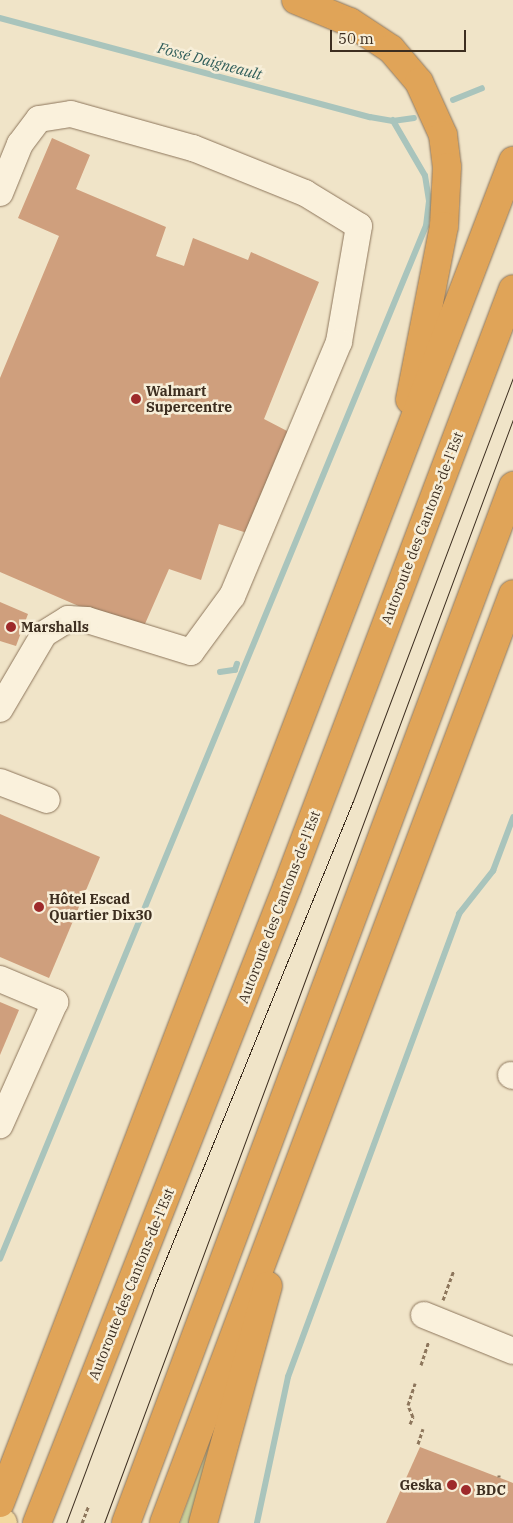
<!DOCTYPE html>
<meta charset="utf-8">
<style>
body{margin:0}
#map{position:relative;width:513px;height:1523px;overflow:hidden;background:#f0e4c8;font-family:"IBM Plex Serif",serif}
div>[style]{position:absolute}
.green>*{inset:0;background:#c9cf9b}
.stream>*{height:5.5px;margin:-2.75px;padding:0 2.75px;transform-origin:2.75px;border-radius:2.75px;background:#a9c4bc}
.building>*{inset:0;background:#cf9f7d}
.path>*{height:3px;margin-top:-1.5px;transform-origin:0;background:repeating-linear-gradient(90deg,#8d765c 0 4px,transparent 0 6.5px)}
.roads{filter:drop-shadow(0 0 1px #8d765c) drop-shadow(0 0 1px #8d765c)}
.minor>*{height:26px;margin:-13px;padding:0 13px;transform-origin:13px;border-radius:13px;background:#faf1dc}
.major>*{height:28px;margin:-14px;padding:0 14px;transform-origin:14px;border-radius:14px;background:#f3d9a0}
.highway>*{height:28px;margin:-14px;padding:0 14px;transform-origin:14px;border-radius:14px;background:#e0a458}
.tram>*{height:1px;margin:-0.5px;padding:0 0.5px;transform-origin:0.5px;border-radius:0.5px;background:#3d2e20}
.dots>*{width:14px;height:14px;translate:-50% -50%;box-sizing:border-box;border:2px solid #f7eed8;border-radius:50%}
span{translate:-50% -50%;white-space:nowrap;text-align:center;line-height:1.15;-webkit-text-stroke:5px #f7eed8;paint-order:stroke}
.poi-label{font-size:14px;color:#3d2e20;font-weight:700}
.left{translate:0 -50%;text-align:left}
.right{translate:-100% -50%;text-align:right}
.street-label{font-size:14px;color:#3d2e20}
.water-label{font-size:15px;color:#2f5d5a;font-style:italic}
.scale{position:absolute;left:330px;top:30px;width:136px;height:22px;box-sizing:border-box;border:2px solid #3d2e20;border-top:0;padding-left:6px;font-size:15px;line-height:18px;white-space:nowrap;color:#3d2e20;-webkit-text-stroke:4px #f7eed8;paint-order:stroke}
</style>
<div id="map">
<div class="green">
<i style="clip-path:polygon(246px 1338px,193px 1523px,180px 1523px)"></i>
</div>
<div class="stream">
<i style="left:0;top:18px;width:383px;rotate:15deg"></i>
<i style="left:370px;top:117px;width:23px;rotate:10deg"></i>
<i style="left:393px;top:121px;width:21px;rotate:-8deg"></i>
<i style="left:453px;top:100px;width:31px;rotate:-22deg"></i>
<i style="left:220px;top:672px;width:15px;rotate:-8deg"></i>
<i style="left:235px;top:670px;width:6px;rotate:-72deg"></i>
<i style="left:0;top:1259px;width:1117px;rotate:-67.59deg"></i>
<i style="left:426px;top:226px;width:25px;rotate:-83deg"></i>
<i style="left:429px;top:201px;width:25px;rotate:-99deg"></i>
<i style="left:425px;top:176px;width:64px;rotate:-120.2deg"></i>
<i style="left:257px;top:1523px;width:149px;rotate:-78deg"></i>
<i style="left:288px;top:1377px;width:494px;rotate:-69.7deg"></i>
<i style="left:459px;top:914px;width:55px;rotate:-51.7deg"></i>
<i style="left:493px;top:871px;width:57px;rotate:-69.3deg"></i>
</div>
<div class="building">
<i style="clip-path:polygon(52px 138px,90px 155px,76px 189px,166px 227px,156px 256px,184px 266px,193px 238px,248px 260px,251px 252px,319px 282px,264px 419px,289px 432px,247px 533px,219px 524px,201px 580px,169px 569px,141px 633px,0 572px,0 378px,59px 236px,18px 218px)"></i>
<i style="clip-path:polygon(0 602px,28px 614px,16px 646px,0 641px)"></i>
<i style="clip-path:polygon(0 814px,100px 857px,49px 978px,0 957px)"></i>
<i style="clip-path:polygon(0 1002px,19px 1010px,0 1055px)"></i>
<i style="clip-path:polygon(420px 1447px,513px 1483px,513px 1523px,386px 1523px)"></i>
</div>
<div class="path">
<i style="left:443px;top:1300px;width:32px;rotate:-70deg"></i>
<i style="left:421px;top:1365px;width:25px;rotate:-72deg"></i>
<i style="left:410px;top:1424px;width:8px;rotate:-67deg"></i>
<i style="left:413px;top:1417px;width:13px;rotate:-113deg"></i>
<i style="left:408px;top:1405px;width:23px;rotate:-72deg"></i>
<i style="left:418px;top:1444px;width:16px;rotate:-72deg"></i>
<i style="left:499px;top:1477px;width:2px;rotate:-90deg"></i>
<i style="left:82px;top:1523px;width:19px;rotate:-69deg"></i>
</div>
<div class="roads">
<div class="minor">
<i style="left:0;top:193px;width:53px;rotate:-67.8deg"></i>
<i style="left:20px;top:144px;width:31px;rotate:-53deg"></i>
<i style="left:39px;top:119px;width:32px;rotate:-9deg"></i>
<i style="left:71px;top:114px;width:127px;rotate:15.6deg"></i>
<i style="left:193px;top:148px;width:121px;rotate:21.9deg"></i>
<i style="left:305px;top:193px;width:63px;rotate:31.4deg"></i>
<i style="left:359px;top:226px;width:118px;rotate:99.8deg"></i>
<i style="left:339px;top:342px;width:276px;rotate:112.8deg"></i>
<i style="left:232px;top:596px;width:69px;rotate:126.2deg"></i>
<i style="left:191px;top:652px;width:109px;rotate:-162.9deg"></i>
<i style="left:87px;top:620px;width:19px;rotate:-177deg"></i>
<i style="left:68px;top:619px;width:28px;rotate:148deg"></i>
<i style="left:44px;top:634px;width:87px;rotate:120.4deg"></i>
<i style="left:0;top:782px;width:50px;rotate:21deg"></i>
<i style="left:0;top:979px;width:60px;rotate:22.7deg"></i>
<i style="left:55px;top:1002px;width:135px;rotate:114.1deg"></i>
<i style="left:511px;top:1075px;width:2px;rotate:27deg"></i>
<i style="left:424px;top:1315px;width:96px;rotate:22deg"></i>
</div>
<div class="major">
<i style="left:0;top:1522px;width:3px;rotate:18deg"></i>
</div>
<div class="highway">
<i style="left:296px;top:0;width:58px;rotate:22.2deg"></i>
<i style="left:350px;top:22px;width:49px;rotate:33.4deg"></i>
<i style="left:391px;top:49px;width:43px;rotate:49.7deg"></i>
<i style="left:419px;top:82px;width:58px;rotate:65.6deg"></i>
<i style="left:443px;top:135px;width:32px;rotate:83deg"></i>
<i style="left:447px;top:167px;width:59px;rotate:92.9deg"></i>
<i style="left:444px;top:226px;width:177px;rotate:101.1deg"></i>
<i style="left:0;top:1503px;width:1437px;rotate:-69.08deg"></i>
<i style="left:37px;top:1523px;width:683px;rotate:-68.54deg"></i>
<i style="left:287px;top:887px;width:639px;rotate:-69.3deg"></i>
<i style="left:126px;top:1523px;width:1107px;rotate:-69.53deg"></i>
<i style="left:164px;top:1523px;width:992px;rotate:-69.41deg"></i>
<i style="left:203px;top:1523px;width:246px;rotate:-74.7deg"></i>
</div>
</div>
<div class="tram">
<i style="left:66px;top:1523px;width:249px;rotate:-69.5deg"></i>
<i style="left:153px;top:1290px;width:528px;rotate:-67.76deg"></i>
<i style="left:353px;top:801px;width:452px;rotate:-69.3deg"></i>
<i style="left:104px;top:1523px;width:1177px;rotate:-69.67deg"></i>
</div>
<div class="dots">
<i style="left:136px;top:399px;background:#9e2a2b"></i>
<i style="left:11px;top:627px;background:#9e2a2b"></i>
<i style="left:39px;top:907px;background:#9e2a2b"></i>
<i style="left:452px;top:1485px;background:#9e2a2b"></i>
<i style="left:466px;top:1490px;background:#9e2a2b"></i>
</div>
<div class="poi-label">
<span class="left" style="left:146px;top:399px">Walmart<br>Supercentre</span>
<span class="left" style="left:21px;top:627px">Marshalls</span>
<span class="left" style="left:49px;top:907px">Hôtel Escad<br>Quartier Dix30</span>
<span class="right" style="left:442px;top:1485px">Geska</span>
<span class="left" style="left:476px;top:1490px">BDC</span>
</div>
<div class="street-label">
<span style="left:422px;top:528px;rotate:-69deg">Autoroute des Cantons-de-l'Est</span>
<span style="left:279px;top:907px;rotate:-69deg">Autoroute des Cantons-de-l'Est</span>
<span style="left:131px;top:1284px;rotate:-68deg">Autoroute des Cantons-de-l'Est</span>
</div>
<div class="water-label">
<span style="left:210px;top:61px;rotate:15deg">Fossé Daigneault</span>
</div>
<div class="scale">50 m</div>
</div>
